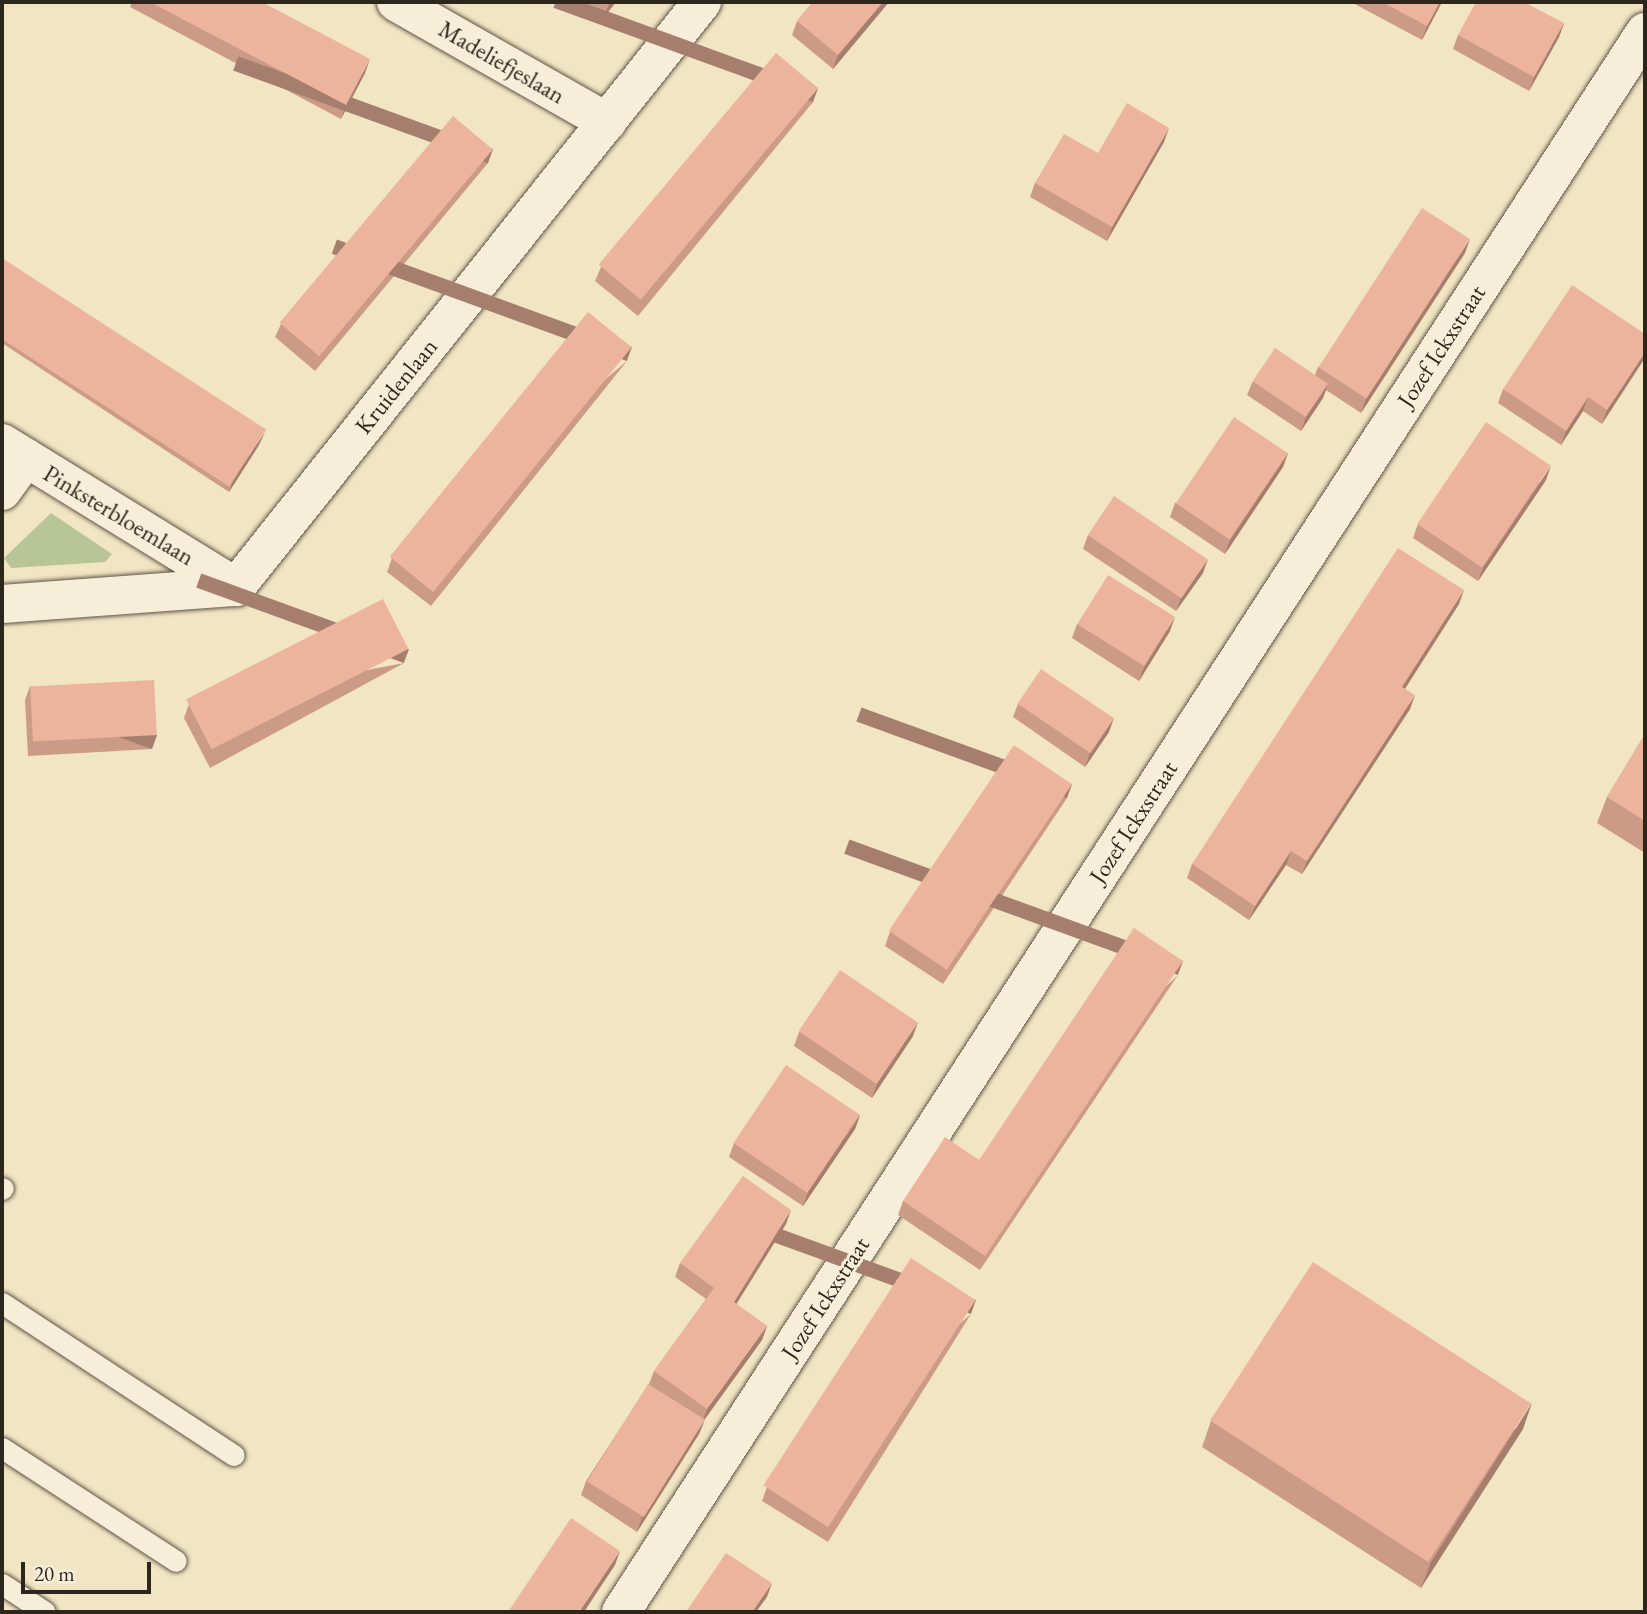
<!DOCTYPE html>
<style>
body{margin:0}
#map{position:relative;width:1647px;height:1614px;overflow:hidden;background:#f2e5c4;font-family:"EB Garamond",serif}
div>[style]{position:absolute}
.green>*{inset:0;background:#b8c596}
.roads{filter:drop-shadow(0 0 2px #5e5646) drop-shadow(0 0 2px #5e5646)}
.lane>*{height:21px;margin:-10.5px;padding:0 10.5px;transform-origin:10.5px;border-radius:10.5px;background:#f7eed9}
.street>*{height:38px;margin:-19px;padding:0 19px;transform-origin:19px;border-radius:19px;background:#f7eed9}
.wall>*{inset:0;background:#cb9b87}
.shaded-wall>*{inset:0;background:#a57e6e;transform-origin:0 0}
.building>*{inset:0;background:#ecb49d;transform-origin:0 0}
span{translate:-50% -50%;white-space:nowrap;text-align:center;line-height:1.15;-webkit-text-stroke:6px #f7eed9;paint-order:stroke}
.street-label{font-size:24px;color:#2d261c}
.frame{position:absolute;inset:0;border:4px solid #2d261c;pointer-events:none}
.scale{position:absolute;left:21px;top:1562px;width:130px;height:32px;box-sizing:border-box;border:4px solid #2d261c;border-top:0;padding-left:9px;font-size:21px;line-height:24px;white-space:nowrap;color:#2d261c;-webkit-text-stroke:5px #f7eed9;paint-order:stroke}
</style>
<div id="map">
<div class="green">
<i style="clip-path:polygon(51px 513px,112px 554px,105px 562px,11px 568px,4px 558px)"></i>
</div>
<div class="roads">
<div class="lane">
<i style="left:2px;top:1189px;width:1px;rotate:-45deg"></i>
<i style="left:2px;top:1303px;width:277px;rotate:33.3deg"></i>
<i style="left:2px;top:1448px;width:207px;rotate:33deg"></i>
<i style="left:2px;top:1584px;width:51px;rotate:33.1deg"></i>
</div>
<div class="street">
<i style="left:396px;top:2px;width:243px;rotate:29.6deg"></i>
<i style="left:2px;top:443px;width:275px;rotate:31.6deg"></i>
<i style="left:2px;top:491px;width:41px;rotate:-54deg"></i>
<i style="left:2px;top:604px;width:235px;rotate:-4.2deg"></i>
<i style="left:236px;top:587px;width:748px;rotate:-51.46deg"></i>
<i style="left:621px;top:1612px;width:1883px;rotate:-57.05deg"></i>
</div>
</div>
<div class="wall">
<i style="clip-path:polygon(132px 2px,262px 2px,365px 73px,341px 119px,130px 7px)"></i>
<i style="clip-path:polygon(584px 2px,616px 2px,604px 17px)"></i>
<i style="clip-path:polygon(813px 2px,889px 2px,833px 69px,792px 35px,797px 21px)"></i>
<i style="clip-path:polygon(1351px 2px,1442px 2px,1422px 40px)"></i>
<i style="clip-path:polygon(1564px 23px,1559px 37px,1529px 91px,1453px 49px,1458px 35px)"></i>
<i style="clip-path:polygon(818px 88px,813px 102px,638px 316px,595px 281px,601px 267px)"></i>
<i style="clip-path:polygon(1164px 142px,1107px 241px,1030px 197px,1035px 183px,1098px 153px)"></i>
<i style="clip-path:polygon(493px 149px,488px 163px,315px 371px,275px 337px,281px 324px)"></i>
<i style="clip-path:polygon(1465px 253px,1361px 413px,1326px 390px,1323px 398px,1301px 431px,1247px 395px,1253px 381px,1315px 375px,1318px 367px)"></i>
<i style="clip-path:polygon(2px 258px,259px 445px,229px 492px,2px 343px)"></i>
<i style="clip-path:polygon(1645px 334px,1602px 424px,1583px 411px,1561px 445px,1498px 403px,1503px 389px)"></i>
<i style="clip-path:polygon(627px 361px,431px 606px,387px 572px,392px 558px)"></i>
<i style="clip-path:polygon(1288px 453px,1283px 467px,1225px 554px,1170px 517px,1175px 503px)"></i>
<i style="clip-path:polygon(1546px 480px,1478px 581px,1413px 538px,1418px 524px)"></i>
<i style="clip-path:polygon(1088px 535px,1203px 573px,1176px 611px,1083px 549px)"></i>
<i style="clip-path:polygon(1459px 604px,1405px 689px,1410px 709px,1302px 874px,1286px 865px,1249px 920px,1187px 878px,1192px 864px)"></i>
<i style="clip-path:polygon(1077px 624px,1170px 631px,1139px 681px,1072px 638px)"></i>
<i style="clip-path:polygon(404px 663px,210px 768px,184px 718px,189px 704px)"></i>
<i style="clip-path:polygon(30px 686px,157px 735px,152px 749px,28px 756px,25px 700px)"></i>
<i style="clip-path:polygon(1018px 704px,1109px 732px,1085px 767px,1013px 717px)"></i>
<i style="clip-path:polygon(1645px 734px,1645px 853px,1597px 823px,1607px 797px)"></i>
<i style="clip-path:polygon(1072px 784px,1067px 798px,943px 984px,885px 946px,890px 932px)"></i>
<i style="clip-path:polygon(1178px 975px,980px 1270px,898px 1215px,903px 1201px,979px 1160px)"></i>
<i style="clip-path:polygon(799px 1032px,913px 1036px,872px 1098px,794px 1046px)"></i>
<i style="clip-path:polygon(860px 1115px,855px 1129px,803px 1206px,729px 1157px,734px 1143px)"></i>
<i style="clip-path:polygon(786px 1224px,736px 1304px,767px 1326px,762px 1340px,704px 1420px,699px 1434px,637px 1532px,581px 1495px,586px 1481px,649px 1384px,654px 1371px,706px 1299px,675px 1277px,680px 1263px)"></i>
<i style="clip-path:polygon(971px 1314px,828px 1542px,762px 1501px,767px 1487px)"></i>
<i style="clip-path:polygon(1211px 1421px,1523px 1429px,1421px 1588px,1202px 1447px)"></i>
</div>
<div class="shaded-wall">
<i style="clip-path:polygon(611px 2px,616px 2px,604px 17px,609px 4px)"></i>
<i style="clip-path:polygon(883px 2px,889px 2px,833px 69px,838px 55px)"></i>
<i style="clip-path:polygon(1440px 2px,1442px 2px,1422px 40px,1427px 26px)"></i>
<i style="clip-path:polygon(1564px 23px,1559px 37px,1529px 91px,1534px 77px)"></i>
<i style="clip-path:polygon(370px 59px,365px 73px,341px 119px,346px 105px)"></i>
<i style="left:818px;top:88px;width:15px;height:276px;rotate:110deg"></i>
<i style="clip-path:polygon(1169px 128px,1164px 142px,1107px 241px,1112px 227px)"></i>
<i style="left:493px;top:149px;width:15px;height:271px;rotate:110deg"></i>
<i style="clip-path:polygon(1470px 239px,1465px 253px,1361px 413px,1366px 399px)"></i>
<i style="left:632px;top:347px;width:15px;height:314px;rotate:110deg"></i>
<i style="clip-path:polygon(1645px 352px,1645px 358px,1602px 424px,1607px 410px)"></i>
<i style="clip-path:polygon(1328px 384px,1323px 398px,1301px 431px,1306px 417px)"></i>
<i style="clip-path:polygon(1588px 397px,1583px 411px,1561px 445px,1566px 431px)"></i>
<i style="clip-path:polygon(265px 432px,259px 445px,229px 492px,234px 478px)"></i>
<i style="clip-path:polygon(1288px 453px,1283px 467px,1225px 554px,1230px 540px)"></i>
<i style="clip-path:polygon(1551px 466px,1546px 480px,1478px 581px,1483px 568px)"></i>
<i style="clip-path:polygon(1208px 559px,1203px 573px,1176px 611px,1181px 598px)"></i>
<i style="clip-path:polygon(1464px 590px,1459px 604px,1397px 701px,1402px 687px)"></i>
<i style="clip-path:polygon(1175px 617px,1170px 631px,1139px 681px,1144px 667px)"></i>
<i style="left:409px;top:649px;width:15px;height:221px;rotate:110deg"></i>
<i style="clip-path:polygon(1415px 695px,1410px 709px,1302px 874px,1307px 861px)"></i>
<i style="clip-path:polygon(1114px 718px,1109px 732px,1085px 767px,1090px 753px)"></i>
<i style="left:157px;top:735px;width:15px;height:124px;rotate:110deg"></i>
<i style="left:1072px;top:784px;width:15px;height:224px;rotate:110deg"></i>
<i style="clip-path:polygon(1291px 851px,1286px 865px,1249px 920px,1255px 906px)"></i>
<i style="left:1183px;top:961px;width:15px;height:355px;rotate:110deg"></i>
<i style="clip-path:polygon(918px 1022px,913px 1036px,872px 1098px,877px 1084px)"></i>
<i style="clip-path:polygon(860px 1115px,855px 1129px,803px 1206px,808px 1192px)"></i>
<i style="clip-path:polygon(791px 1210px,786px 1224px,729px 1316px,734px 1302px)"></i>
<i style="left:976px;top:1300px;width:15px;height:269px;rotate:110deg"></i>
<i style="clip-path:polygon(767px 1326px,762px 1340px,702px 1423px,707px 1409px)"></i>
<i style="clip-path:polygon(1532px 1403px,1523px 1429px,1421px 1588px,1431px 1562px)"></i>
<i style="clip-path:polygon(705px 1420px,699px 1434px,637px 1532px,642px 1518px)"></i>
<i style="clip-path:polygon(620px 1551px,615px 1565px,584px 1612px,579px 1612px)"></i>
<i style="clip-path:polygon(772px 1583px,767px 1597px,756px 1612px,752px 1612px)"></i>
</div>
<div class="building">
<i style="clip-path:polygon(150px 2px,262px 2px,370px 59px,346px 105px)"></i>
<i style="clip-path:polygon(813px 2px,883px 2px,838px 55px,797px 21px)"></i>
<i style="clip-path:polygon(1382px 2px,1440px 2px,1427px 26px)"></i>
<i style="clip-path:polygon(1476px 2px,1524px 2px,1564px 23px,1534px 77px,1458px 35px)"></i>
<i style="left:776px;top:53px;width:55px;height:276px;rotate:40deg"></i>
<i style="clip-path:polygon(1127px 103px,1169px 128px,1112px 227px,1035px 183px,1064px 134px,1098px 153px)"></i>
<i style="left:453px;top:116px;width:52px;height:270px;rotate:40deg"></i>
<i style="left:1422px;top:208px;width:57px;height:190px;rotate:33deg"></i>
<i style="left:2px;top:258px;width:315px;height:68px;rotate:33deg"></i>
<i style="clip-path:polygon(1572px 285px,1645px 334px,1645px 352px,1607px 410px,1588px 397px,1566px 431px,1503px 389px)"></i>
<i style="left:588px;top:312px;width:56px;height:315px;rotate:39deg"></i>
<i style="left:1275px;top:348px;width:64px;height:40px;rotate:34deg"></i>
<i style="left:1234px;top:417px;width:65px;height:104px;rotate:34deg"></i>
<i style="left:1486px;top:422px;width:78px;height:123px;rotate:34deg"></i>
<i style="left:1114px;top:496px;width:113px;height:47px;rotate:34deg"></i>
<i style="clip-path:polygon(1398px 548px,1464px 590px,1402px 687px,1415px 695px,1307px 861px,1291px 851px,1255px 906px,1192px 864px)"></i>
<i style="left:1108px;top:575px;width:79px;height:58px;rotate:32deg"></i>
<i style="left:383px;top:599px;width:56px;height:221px;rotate:63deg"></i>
<i style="left:1041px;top:669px;width:88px;height:42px;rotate:34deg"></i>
<i style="left:154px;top:680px;width:55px;height:124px;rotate:87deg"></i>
<i style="clip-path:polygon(1645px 734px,1645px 821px,1607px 797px)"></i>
<i style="left:1014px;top:745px;width:70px;height:224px;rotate:34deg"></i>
<i style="clip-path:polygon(1134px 928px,1183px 961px,985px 1256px,903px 1201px,945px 1137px,979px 1160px)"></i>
<i style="left:840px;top:970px;width:94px;height:74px;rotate:34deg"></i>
<i style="left:786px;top:1065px;width:89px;height:94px;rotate:34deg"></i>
<i style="clip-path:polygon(743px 1176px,791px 1210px,734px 1302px,767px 1326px,707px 1409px,654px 1371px,714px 1288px,680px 1263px)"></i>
<i style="left:911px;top:1258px;width:77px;height:271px;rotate:33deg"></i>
<i style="left:1313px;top:1262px;width:260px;height:189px;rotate:33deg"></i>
<i style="left:648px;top:1384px;width:67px;height:115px;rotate:32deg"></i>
<i style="clip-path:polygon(571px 1518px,620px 1551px,579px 1612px,508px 1612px)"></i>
<i style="clip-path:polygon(726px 1553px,772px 1583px,752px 1612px,686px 1612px)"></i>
</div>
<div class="street-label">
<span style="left:502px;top:62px;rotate:30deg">Madeliefjeslaan</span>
<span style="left:1441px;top:346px;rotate:-57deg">Jozef Ickxstraat</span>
<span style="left:396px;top:386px;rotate:-51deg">Kruidenlaan</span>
<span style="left:119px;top:515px;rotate:31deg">Pinksterbloemlaan</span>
<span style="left:1133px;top:822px;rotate:-57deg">Jozef Ickxstraat</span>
<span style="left:825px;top:1298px;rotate:-57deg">Jozef Ickxstraat</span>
</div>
<div class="frame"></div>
<div class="scale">20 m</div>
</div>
